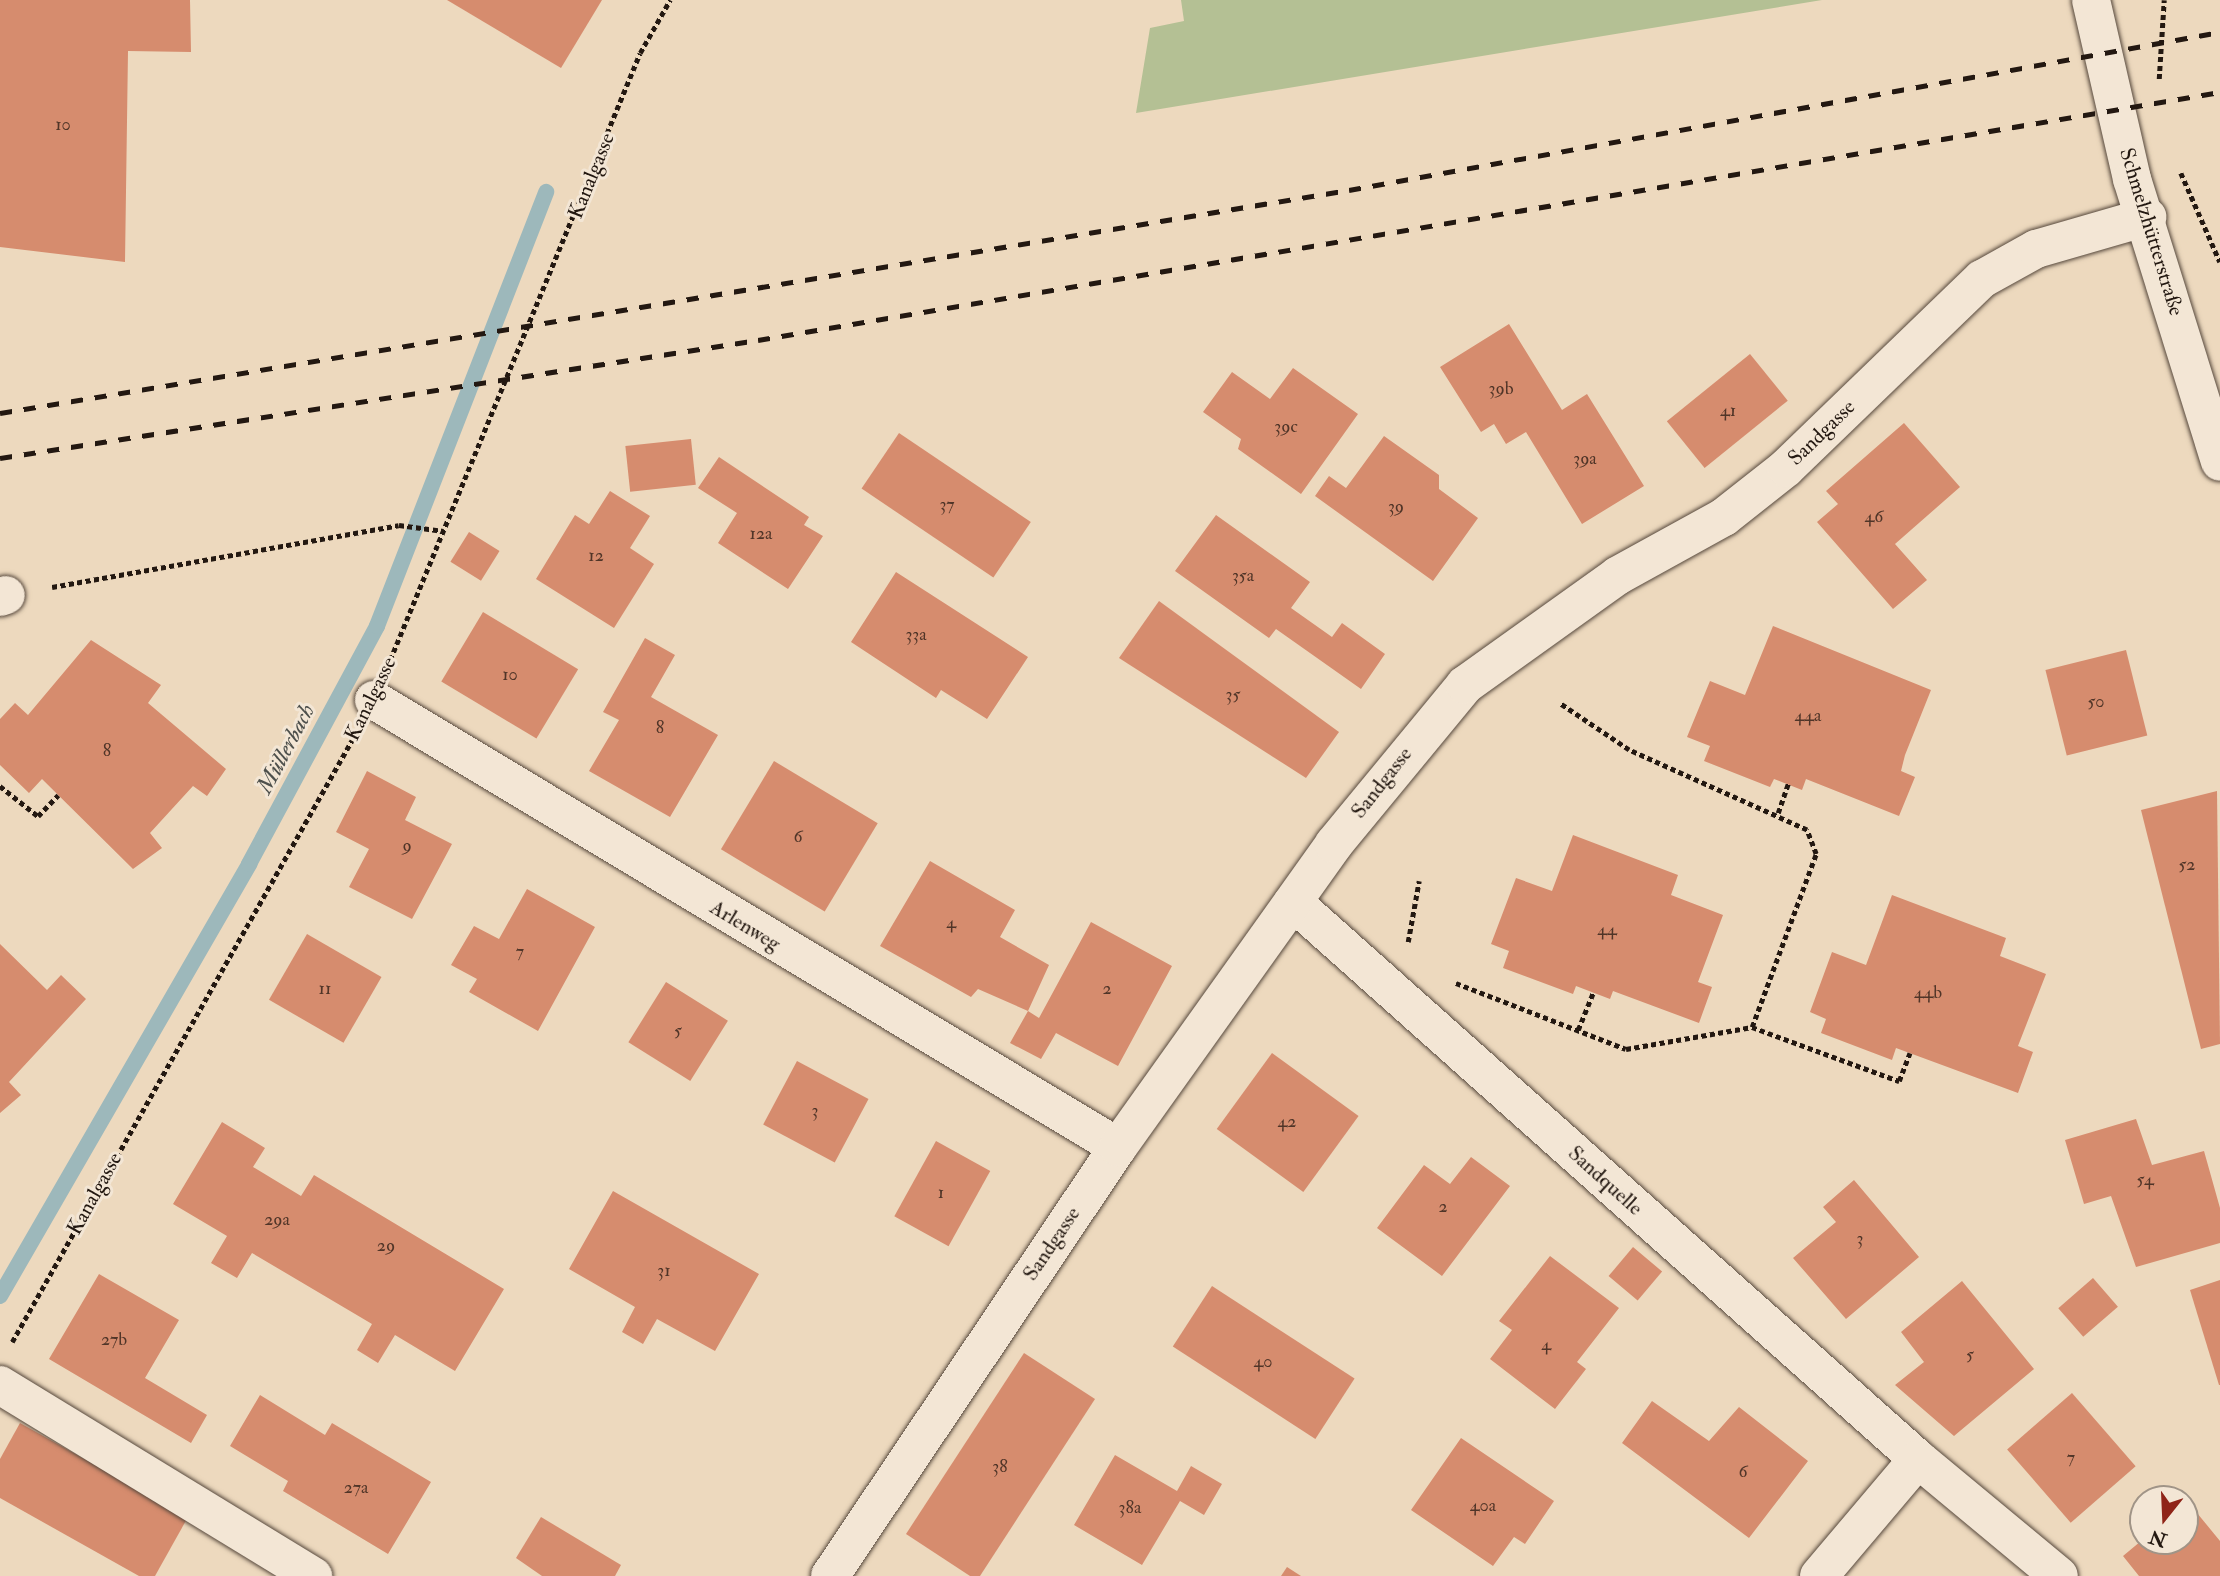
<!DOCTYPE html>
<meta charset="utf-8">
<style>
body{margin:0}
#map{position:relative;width:2220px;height:1576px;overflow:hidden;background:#edd9be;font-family:"IM FELL Double Pica",serif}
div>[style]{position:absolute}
.green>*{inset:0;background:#b4c094}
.stream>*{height:16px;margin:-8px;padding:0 8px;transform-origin:8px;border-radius:8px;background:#9db8bb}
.building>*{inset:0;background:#d68c6e;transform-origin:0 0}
.path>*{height:4.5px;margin-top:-2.25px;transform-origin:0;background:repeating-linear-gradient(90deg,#231811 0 5px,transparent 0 8.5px)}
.roads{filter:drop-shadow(0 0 2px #56483c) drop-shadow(0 0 2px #56483c)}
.minor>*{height:38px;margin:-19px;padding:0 19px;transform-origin:19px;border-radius:19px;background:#f3e6d5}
.rail>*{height:5px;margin-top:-2.5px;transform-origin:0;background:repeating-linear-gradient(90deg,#231811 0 12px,transparent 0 24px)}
span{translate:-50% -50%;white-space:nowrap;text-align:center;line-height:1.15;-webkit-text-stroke:6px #f3e6d5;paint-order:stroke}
.number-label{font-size:18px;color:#503528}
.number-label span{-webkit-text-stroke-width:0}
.street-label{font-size:21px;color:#231811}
.water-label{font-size:23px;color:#4e504c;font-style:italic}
.north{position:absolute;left:2129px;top:1485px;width:70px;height:70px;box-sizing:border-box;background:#f3e6d5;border:2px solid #a09487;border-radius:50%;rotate:198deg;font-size:19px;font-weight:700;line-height:28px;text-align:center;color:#231811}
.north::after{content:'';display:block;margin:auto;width:24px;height:32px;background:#8f2418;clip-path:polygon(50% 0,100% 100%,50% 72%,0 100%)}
</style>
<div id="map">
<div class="green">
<i style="clip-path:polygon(1181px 0,1822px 0,1136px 113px,1150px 28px,1184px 21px)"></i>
</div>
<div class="stream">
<i style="left:0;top:1296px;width:499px;rotate:-60deg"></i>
<i style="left:249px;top:864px;width:270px;rotate:-61.7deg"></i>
<i style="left:377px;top:626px;width:466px;rotate:-68.7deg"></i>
</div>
<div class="building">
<i style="clip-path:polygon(0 0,190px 0,191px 52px,128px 51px,125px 262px,0 247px)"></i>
<i style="clip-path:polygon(447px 0,602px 0,561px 68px)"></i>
<i style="clip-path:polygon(1509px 324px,1562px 410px,1587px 394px,1644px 486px,1582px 524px,1526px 432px,1506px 444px,1494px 424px,1481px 432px,1440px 367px)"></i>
<i style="left:1750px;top:354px;width:60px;height:107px;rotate:51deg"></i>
<i style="clip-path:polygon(1293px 368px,1358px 414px,1301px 494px,1238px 449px,1241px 439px,1203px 412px,1232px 372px,1270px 399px)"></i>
<i style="clip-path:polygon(1904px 423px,1960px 487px,1895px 544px,1927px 580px,1893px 609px,1817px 522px,1838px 504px,1826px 491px)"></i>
<i style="left:899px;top:433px;width:159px;height:67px;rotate:34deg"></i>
<i style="clip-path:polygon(1384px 436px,1439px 475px,1439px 489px,1478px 518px,1433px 581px,1315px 496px,1329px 476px,1346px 488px)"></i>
<i style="left:691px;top:439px;width:46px;height:66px;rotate:84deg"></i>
<i style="clip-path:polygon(719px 457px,809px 517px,804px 525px,823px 536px,788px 589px,718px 543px,737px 513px,698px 488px)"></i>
<i style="clip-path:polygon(610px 491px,650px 516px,630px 548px,654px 564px,614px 628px,536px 579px,575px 515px,589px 524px)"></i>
<i style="clip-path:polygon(1216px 515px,1310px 582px,1291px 608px,1332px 637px,1342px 623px,1385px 654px,1361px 689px,1276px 629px,1269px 638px,1175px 571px)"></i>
<i style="left:469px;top:532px;width:36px;height:35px;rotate:32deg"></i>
<i style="clip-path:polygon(896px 572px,1028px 657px,987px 719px,941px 690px,936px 698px,851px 642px)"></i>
<i style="clip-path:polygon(1159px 601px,1339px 732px,1306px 778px,1119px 658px)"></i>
<i style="left:483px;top:612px;width:111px;height:81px;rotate:31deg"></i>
<i style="clip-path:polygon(1773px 626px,1931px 690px,1905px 755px,1901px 771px,1915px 777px,1899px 816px,1806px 779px,1802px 790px,1774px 779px,1770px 787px,1704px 761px,1710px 746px,1687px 737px,1710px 681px,1745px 695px)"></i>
<i style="clip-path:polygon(645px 638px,675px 655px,651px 697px,718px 735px,670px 817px,589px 771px,619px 720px,603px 712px)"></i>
<i style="clip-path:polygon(91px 640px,161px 685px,148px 703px,226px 769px,207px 796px,193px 786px,150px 833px,162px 848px,133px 869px,42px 779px,29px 793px,0 765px,0 719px,15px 703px,28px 715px)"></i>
<i style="left:2126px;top:650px;width:88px;height:83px;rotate:76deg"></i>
<i style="left:774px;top:761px;width:121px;height:103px;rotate:31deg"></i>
<i style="clip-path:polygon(367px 771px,416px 797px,405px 820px,452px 844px,412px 919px,349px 887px,369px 849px,336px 832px)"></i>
<i style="clip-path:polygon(2217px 791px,2220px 1044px,2201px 1049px,2141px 810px)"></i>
<i style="clip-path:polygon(1573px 835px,1678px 875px,1671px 895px,1723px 915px,1698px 982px,1712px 987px,1699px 1023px,1613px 991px,1610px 999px,1576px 986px,1573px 994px,1503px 968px,1509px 951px,1491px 944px,1516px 878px,1552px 891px)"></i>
<i style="clip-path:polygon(930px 861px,1015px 910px,1000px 937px,1049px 965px,1028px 1011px,978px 989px,971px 997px,880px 946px)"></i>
<i style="clip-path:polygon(527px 889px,595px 927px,538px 1031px,469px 992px,477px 979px,451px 965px,474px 926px,499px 939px)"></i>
<i style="clip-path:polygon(1892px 895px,2006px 938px,2000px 956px,2046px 974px,2018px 1046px,2033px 1052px,2018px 1093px,1896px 1048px,1892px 1060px,1821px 1033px,1826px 1019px,1810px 1012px,1832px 952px,1866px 965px)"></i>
<i style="clip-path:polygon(1091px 922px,1172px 966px,1118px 1066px,1056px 1033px,1041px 1059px,1010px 1043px,1028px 1011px,1039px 1018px)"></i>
<i style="left:307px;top:934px;width:86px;height:76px;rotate:30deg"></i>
<i style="clip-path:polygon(0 944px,47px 990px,61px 975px,86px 999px,9px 1082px,21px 1095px,0 1113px)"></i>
<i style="left:666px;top:982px;width:73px;height:71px;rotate:32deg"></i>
<i style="left:1272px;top:1053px;width:107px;height:94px;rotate:36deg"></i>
<i style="left:797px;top:1061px;width:81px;height:72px;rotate:28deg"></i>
<i style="clip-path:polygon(2136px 1119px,2152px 1165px,2204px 1151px,2220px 1208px,2220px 1243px,2136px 1267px,2111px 1196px,2084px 1204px,2065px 1140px)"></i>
<i style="clip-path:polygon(222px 1122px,265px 1148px,253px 1167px,301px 1196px,314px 1175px,504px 1289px,455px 1371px,395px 1335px,378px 1363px,357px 1350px,372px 1324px,252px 1253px,237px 1278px,211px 1263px,227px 1236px,173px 1204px)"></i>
<i style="left:936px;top:1141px;width:62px;height:86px;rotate:29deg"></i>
<i style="clip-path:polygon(1471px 1157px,1510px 1186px,1442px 1276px,1377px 1228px,1424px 1165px,1450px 1184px)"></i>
<i style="clip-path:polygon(1854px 1180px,1919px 1257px,1846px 1319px,1793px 1258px,1836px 1222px,1823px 1207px)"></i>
<i style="clip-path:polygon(613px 1191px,759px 1274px,715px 1351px,657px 1319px,643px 1344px,622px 1332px,635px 1307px,569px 1269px)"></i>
<i style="left:1633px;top:1247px;width:38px;height:38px;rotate:40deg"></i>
<i style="clip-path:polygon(1550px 1256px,1619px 1308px,1577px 1362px,1586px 1369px,1555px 1409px,1490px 1359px,1512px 1330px,1499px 1321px)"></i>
<i style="clip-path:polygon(99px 1274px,179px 1320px,145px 1378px,207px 1415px,191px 1443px,49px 1359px)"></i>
<i style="left:2093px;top:1278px;width:38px;height:46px;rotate:49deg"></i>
<i style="clip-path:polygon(2220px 1280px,2220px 1385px,2219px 1385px,2190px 1290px)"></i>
<i style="clip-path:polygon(1962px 1281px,2034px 1369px,1954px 1436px,1895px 1385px,1924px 1362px,1901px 1332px)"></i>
<i style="left:1212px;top:1286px;width:170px;height:72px;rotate:33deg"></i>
<i style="clip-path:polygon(1024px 1353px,1095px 1399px,980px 1576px,970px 1576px,906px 1534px)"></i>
<i style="left:2072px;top:1393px;width:97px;height:86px;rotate:49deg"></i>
<i style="clip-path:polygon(260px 1395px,325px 1435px,332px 1423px,431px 1482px,388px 1554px,283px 1491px,288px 1481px,230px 1446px)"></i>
<i style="clip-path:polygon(1652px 1401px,1709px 1441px,1739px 1407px,1808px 1461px,1749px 1538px,1622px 1443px)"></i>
<i style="clip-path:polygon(20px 1423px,188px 1517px,155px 1576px,139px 1576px,0 1498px,0 1459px)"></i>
<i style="clip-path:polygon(1461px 1438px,1554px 1501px,1525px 1544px,1514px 1537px,1493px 1566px,1411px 1510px)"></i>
<i style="clip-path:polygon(1115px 1455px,1177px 1491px,1191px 1466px,1222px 1484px,1204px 1515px,1180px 1501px,1142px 1565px,1074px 1525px)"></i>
<i style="clip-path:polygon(2188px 1502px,2220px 1541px,2220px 1576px,2139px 1576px,2123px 1556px,2141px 1541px,2185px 1541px)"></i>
<i style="clip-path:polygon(541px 1517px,621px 1565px,615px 1576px,542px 1576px,516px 1558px)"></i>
<i style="clip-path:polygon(1287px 1567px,1301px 1576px,1281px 1576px)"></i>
</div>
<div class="path">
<i style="left:2159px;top:79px;width:79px;rotate:-86.4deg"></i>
<i style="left:2181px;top:173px;width:97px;rotate:66.3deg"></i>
<i style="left:52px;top:587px;width:352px;rotate:-10.1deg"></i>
<i style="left:399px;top:525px;width:45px;rotate:7.6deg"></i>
<i style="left:390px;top:660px;width:656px;rotate:-67.62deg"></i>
<i style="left:640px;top:53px;width:61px;rotate:-60.5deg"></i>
<i style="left:0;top:786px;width:48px;rotate:38.3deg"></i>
<i style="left:38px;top:816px;width:29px;rotate:-46deg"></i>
<i style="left:1778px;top:813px;width:31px;rotate:-71deg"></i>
<i style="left:1408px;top:942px;width:62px;rotate:-79.8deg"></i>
<i style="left:1456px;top:983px;width:182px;rotate:21.2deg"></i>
<i style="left:1626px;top:1049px;width:128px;rotate:-9.9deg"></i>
<i style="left:1752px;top:1027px;width:184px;rotate:-69.7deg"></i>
<i style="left:1816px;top:854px;width:26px;rotate:-111deg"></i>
<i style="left:1807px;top:830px;width:195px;rotate:-155.8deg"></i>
<i style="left:1629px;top:750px;width:84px;rotate:-146.1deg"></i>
<i style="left:1752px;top:1027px;width:157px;rotate:20.2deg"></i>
<i style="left:1899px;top:1081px;width:30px;rotate:-69deg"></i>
<i style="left:1578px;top:1030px;width:40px;rotate:-68deg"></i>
<i style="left:12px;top:1342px;width:691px;rotate:-60.54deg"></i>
</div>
<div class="roads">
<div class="minor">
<i style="left:2091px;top:0;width:184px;rotate:77.1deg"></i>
<i style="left:2132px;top:179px;width:296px;rotate:72.7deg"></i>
<i style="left:0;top:597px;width:6px;rotate:-18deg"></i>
<i style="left:374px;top:700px;width:868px;rotate:31deg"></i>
<i style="left:1293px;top:902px;width:837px;rotate:41.71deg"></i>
<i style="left:1918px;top:1459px;width:183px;rotate:39.7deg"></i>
<i style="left:0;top:1385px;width:367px;rotate:31.4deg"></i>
<i style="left:830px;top:1576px;width:517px;rotate:-56.13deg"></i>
<i style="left:1118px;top:1147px;width:372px;rotate:-54.5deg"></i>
<i style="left:1334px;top:844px;width:206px;rotate:-50.5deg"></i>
<i style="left:1465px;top:685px;width:187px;rotate:-35.6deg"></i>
<i style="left:1617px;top:576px;width:122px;rotate:-28.9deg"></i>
<i style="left:1724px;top:517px;width:79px;rotate:-38.3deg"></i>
<i style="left:1786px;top:468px;width:272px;rotate:-44deg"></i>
<i style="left:1982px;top:279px;width:62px;rotate:-29.1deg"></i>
<i style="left:2036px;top:249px;width:116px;rotate:-16.1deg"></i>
<i style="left:1819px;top:1576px;width:153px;rotate:-49.8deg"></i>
</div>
</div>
<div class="rail">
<i style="left:0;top:413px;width:1367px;rotate:-9.39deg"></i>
<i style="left:1349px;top:190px;width:885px;rotate:-10.28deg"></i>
<i style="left:0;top:458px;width:767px;rotate:-8.85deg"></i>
<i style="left:758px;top:340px;width:1483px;rotate:-9.63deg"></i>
</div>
<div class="number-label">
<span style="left:63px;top:125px">10</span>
<span style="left:1501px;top:389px">39b</span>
<span style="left:1728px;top:411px">41</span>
<span style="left:1286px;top:427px">39c</span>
<span style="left:1585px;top:459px">39a</span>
<span style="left:947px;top:505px">37</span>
<span style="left:1396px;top:507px">39</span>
<span style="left:1874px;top:517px">46</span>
<span style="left:761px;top:534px">12a</span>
<span style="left:596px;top:556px">12</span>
<span style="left:1243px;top:576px">35a</span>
<span style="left:916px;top:635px">33a</span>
<span style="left:510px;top:675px">10</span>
<span style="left:1233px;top:695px">35</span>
<span style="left:2096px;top:702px">50</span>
<span style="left:1808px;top:716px">44a</span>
<span style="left:660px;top:728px">8</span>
<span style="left:107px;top:751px">8</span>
<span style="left:798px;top:837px">6</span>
<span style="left:407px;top:846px">9</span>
<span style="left:2187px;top:865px">52</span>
<span style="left:951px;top:923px">4</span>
<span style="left:1607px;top:930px">44</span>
<span style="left:520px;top:952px">7</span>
<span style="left:325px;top:989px">11</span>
<span style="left:1107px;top:989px">2</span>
<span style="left:1928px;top:993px">44b</span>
<span style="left:678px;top:1031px">5</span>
<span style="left:815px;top:1111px">3</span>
<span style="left:1287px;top:1122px">42</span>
<span style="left:2145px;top:1180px">54</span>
<span style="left:941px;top:1193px">1</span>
<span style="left:1443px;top:1207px">2</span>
<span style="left:277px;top:1220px">29a</span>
<span style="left:1860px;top:1239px">3</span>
<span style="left:386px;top:1246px">29</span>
<span style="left:664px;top:1271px">31</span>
<span style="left:114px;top:1340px">27b</span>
<span style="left:1546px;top:1345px">4</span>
<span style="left:1970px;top:1355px">5</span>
<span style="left:1263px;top:1362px">40</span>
<span style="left:2071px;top:1458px">7</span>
<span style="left:1000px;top:1467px">38</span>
<span style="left:1743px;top:1472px">6</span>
<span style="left:356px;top:1488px">27a</span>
<span style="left:1483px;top:1506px">40a</span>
<span style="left:1130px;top:1508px">38a</span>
</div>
<div class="street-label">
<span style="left:592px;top:176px;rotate:-68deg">Kanalgasse</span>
<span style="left:2151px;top:232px;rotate:73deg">Schmelzhütterstraße</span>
<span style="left:1822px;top:433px;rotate:-44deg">Sandgasse</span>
<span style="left:371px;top:699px;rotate:-64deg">Kanalgasse</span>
<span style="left:1382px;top:783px;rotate:-52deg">Sandgasse</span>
<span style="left:745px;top:926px;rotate:31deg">Arlenweg</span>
<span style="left:1605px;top:1181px;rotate:42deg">Sandquelle</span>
<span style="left:95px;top:1194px;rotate:-61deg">Kanalgasse</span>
<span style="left:1052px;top:1244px;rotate:-56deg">Sandgasse</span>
</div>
<div class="water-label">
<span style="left:286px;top:749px;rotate:-62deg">Müllerbach</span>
</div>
<div class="north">N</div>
</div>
